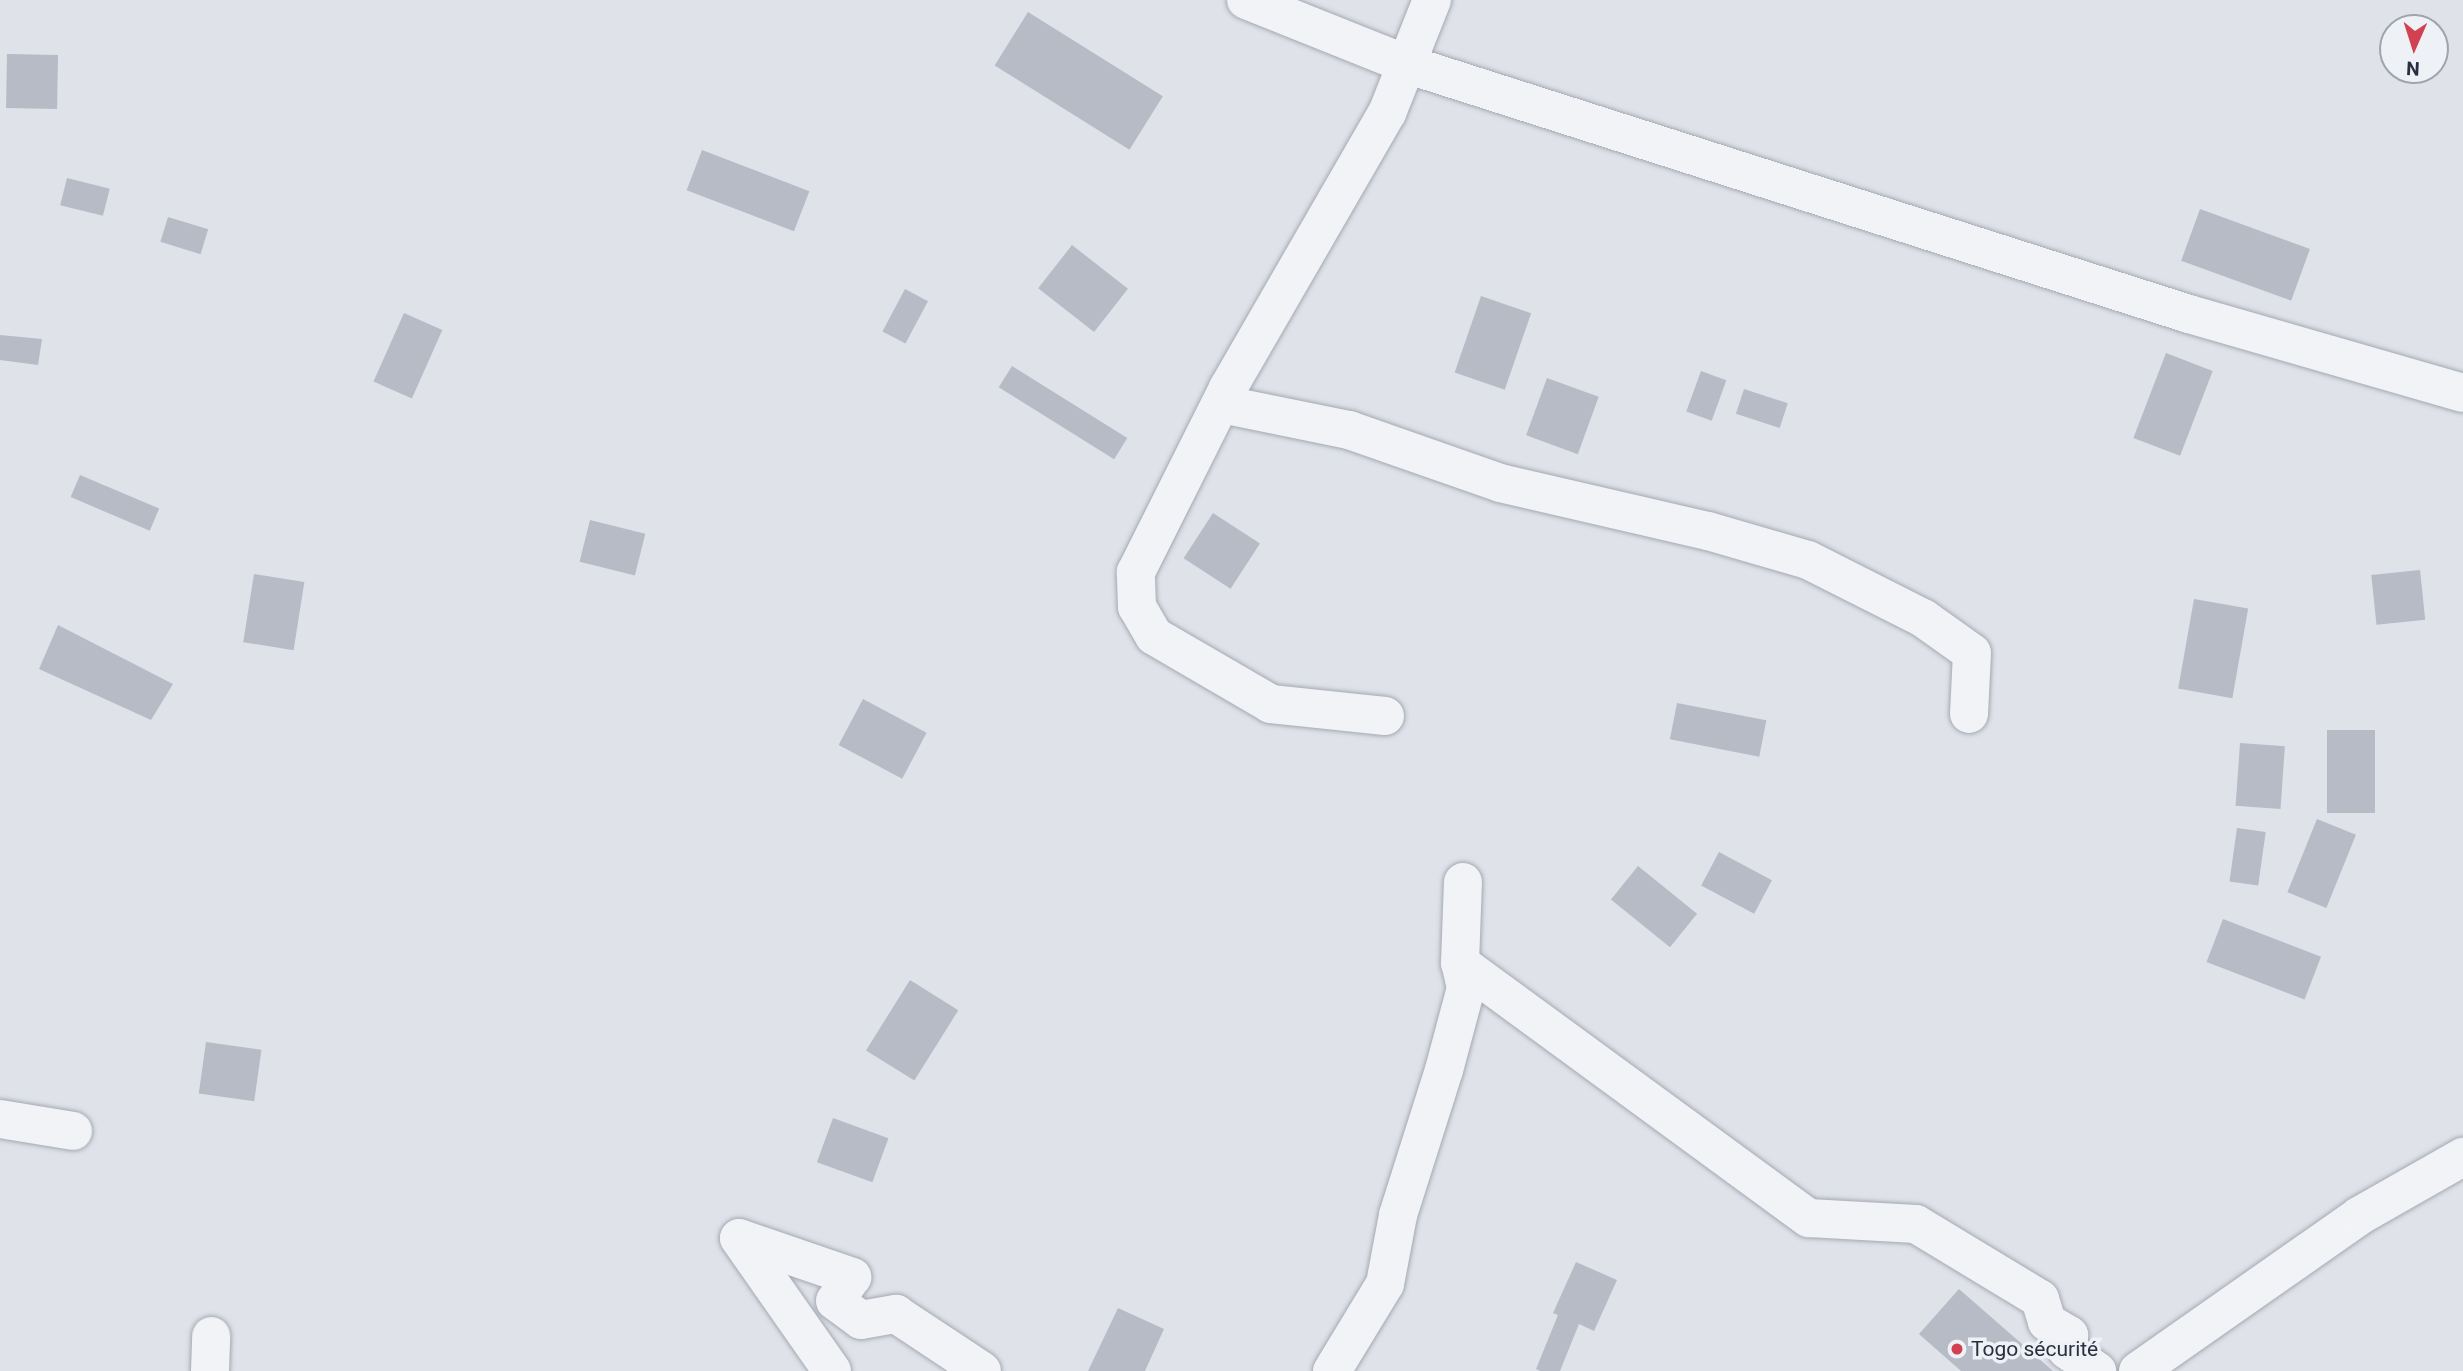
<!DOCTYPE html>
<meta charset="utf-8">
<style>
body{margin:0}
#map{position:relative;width:2463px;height:1371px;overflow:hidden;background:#dfe2e9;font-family:Roboto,sans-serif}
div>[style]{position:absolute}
.building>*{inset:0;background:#b6bbc5;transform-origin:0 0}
.roads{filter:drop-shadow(0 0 2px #a4a9b3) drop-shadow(0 0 2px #a4a9b3)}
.minor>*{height:38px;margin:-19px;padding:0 19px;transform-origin:19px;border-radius:19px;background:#f2f3f7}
.dots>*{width:19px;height:19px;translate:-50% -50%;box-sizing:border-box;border:4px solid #eef1f6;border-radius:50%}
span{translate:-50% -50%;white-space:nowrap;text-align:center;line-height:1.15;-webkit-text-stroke:7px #eef1f6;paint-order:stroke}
.poi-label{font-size:21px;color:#283040}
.left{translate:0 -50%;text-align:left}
.north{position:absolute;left:2379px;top:14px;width:70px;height:70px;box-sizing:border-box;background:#eef1f6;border:2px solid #9fa4ad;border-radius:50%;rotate:183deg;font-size:19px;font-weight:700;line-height:28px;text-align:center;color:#283040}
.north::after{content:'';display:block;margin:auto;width:24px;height:32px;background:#d14152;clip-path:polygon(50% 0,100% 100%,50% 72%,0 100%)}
</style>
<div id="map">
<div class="building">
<i style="left:1028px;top:12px;width:159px;height:63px;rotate:32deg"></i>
<i style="left:7px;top:54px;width:51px;height:54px;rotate:1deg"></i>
<i style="left:702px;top:150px;width:115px;height:43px;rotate:21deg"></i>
<i style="left:67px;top:178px;width:44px;height:28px;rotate:14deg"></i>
<i style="left:2200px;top:209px;width:117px;height:55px;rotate:20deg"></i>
<i style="left:168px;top:217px;width:42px;height:26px;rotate:17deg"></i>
<i style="left:1072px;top:245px;width:71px;height:55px;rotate:38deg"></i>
<i style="left:905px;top:289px;width:26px;height:48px;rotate:28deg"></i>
<i style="left:1481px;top:296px;width:53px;height:81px;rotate:19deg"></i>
<i style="left:404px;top:313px;width:42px;height:75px;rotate:24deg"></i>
<i style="clip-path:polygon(0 335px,42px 339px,38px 365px,0 360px)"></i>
<i style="left:2166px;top:353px;width:50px;height:91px;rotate:21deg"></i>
<i style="left:1012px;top:366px;width:136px;height:25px;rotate:32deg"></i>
<i style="left:1701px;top:371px;width:27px;height:43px;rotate:20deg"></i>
<i style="left:1547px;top:378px;width:55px;height:61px;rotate:20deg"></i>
<i style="left:1744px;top:389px;width:46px;height:26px;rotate:18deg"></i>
<i style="left:80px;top:475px;width:86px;height:24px;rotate:23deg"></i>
<i style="left:1213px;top:513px;width:56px;height:54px;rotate:33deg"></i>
<i style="left:590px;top:520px;width:57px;height:43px;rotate:14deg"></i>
<i style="left:2420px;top:570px;width:50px;height:49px;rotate:84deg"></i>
<i style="left:254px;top:574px;width:51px;height:69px;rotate:9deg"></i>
<i style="left:2194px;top:599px;width:55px;height:91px;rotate:10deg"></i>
<i style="clip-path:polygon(58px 625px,173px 684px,151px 720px,39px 669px)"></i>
<i style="left:863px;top:699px;width:72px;height:52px;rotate:28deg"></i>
<i style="left:1677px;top:703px;width:91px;height:37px;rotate:11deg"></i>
<i style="left:2327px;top:730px;width:48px;height:83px"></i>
<i style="left:2240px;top:743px;width:45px;height:63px;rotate:4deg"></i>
<i style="left:2317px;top:819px;width:42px;height:79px;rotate:22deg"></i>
<i style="left:2237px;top:828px;width:29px;height:54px;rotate:8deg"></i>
<i style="left:1719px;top:852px;width:60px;height:38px;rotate:28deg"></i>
<i style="left:1638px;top:866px;width:76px;height:43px;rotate:39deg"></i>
<i style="left:2223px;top:919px;width:105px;height:46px;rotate:21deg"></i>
<i style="left:910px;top:980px;width:57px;height:83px;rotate:32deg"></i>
<i style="left:206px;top:1042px;width:56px;height:52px;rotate:8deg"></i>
<i style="left:833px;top:1118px;width:59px;height:47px;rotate:20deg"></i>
<i style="clip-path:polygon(1576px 1262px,1617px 1280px,1594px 1331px,1579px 1324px,1560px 1371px,1540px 1371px,1536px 1369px,1558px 1315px,1553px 1313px)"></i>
<i style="clip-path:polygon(1959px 1289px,2053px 1371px,1961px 1371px,1919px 1334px)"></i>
<i style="clip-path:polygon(1118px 1308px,1164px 1329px,1145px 1371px,1088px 1371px)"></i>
</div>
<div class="roads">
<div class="minor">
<i style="left:1246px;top:0;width:172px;rotate:21.8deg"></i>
<i style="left:1406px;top:64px;width:822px;rotate:17.71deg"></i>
<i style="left:2189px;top:314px;width:285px;rotate:16.1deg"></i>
<i style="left:1221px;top:404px;width:131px;rotate:11.5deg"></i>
<i style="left:1349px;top:430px;width:160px;rotate:19.3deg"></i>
<i style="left:1500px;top:483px;width:213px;rotate:13deg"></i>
<i style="left:1708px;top:531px;width:104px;rotate:16.2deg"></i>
<i style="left:1808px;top:560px;width:129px;rotate:26.8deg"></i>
<i style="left:1923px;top:618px;width:60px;rotate:35.5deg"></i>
<i style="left:1972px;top:653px;width:61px;rotate:92.8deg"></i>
<i style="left:1385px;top:716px;width:115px;rotate:-174deg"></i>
<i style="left:1271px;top:704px;width:135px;rotate:-149.8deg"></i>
<i style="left:1154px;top:636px;width:34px;rotate:-120deg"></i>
<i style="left:1137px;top:607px;width:35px;rotate:-92deg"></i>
<i style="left:1136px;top:572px;width:206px;rotate:-63.4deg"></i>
<i style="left:1228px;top:388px;width:318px;rotate:-60deg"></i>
<i style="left:1387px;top:113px;width:122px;rotate:-68.3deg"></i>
<i style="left:1460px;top:963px;width:432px;rotate:36.2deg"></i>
<i style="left:1809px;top:1218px;width:107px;rotate:3.2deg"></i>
<i style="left:1916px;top:1224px;width:145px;rotate:31.2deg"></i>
<i style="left:2040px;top:1299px;width:24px;rotate:73deg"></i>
<i style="left:2047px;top:1322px;width:26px;rotate:31deg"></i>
<i style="left:2069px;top:1335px;width:15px;rotate:98deg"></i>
<i style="left:2067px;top:1350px;width:37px;rotate:35deg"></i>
<i style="left:0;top:1119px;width:74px;rotate:9.3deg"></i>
<i style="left:210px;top:1371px;width:35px;rotate:-88deg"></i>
<i style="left:832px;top:1371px;width:162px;rotate:-125deg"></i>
<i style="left:739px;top:1238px;width:120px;rotate:19deg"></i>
<i style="left:852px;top:1277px;width:29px;rotate:125deg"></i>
<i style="left:835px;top:1301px;width:32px;rotate:36deg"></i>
<i style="left:861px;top:1320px;width:36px;rotate:-10deg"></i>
<i style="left:896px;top:1314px;width:103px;rotate:33.5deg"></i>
<i style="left:1332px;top:1371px;width:102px;rotate:-58.7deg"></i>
<i style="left:1385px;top:1284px;width:70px;rotate:-79.3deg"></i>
<i style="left:1398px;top:1215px;width:152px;rotate:-72.4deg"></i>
<i style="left:1444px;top:1070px;width:85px;rotate:-75deg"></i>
<i style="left:1466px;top:988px;width:26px;rotate:-103deg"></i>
<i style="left:1460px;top:963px;width:81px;rotate:-87.9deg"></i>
<i style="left:2138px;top:1371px;width:270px;rotate:-35deg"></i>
<i style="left:2359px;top:1216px;width:120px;rotate:-29.6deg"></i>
</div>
</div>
<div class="dots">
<i style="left:1957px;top:1349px;background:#d14152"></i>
</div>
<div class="poi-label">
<span class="left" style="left:1971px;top:1349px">Togo sécurité</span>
</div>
<div class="north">N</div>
</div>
